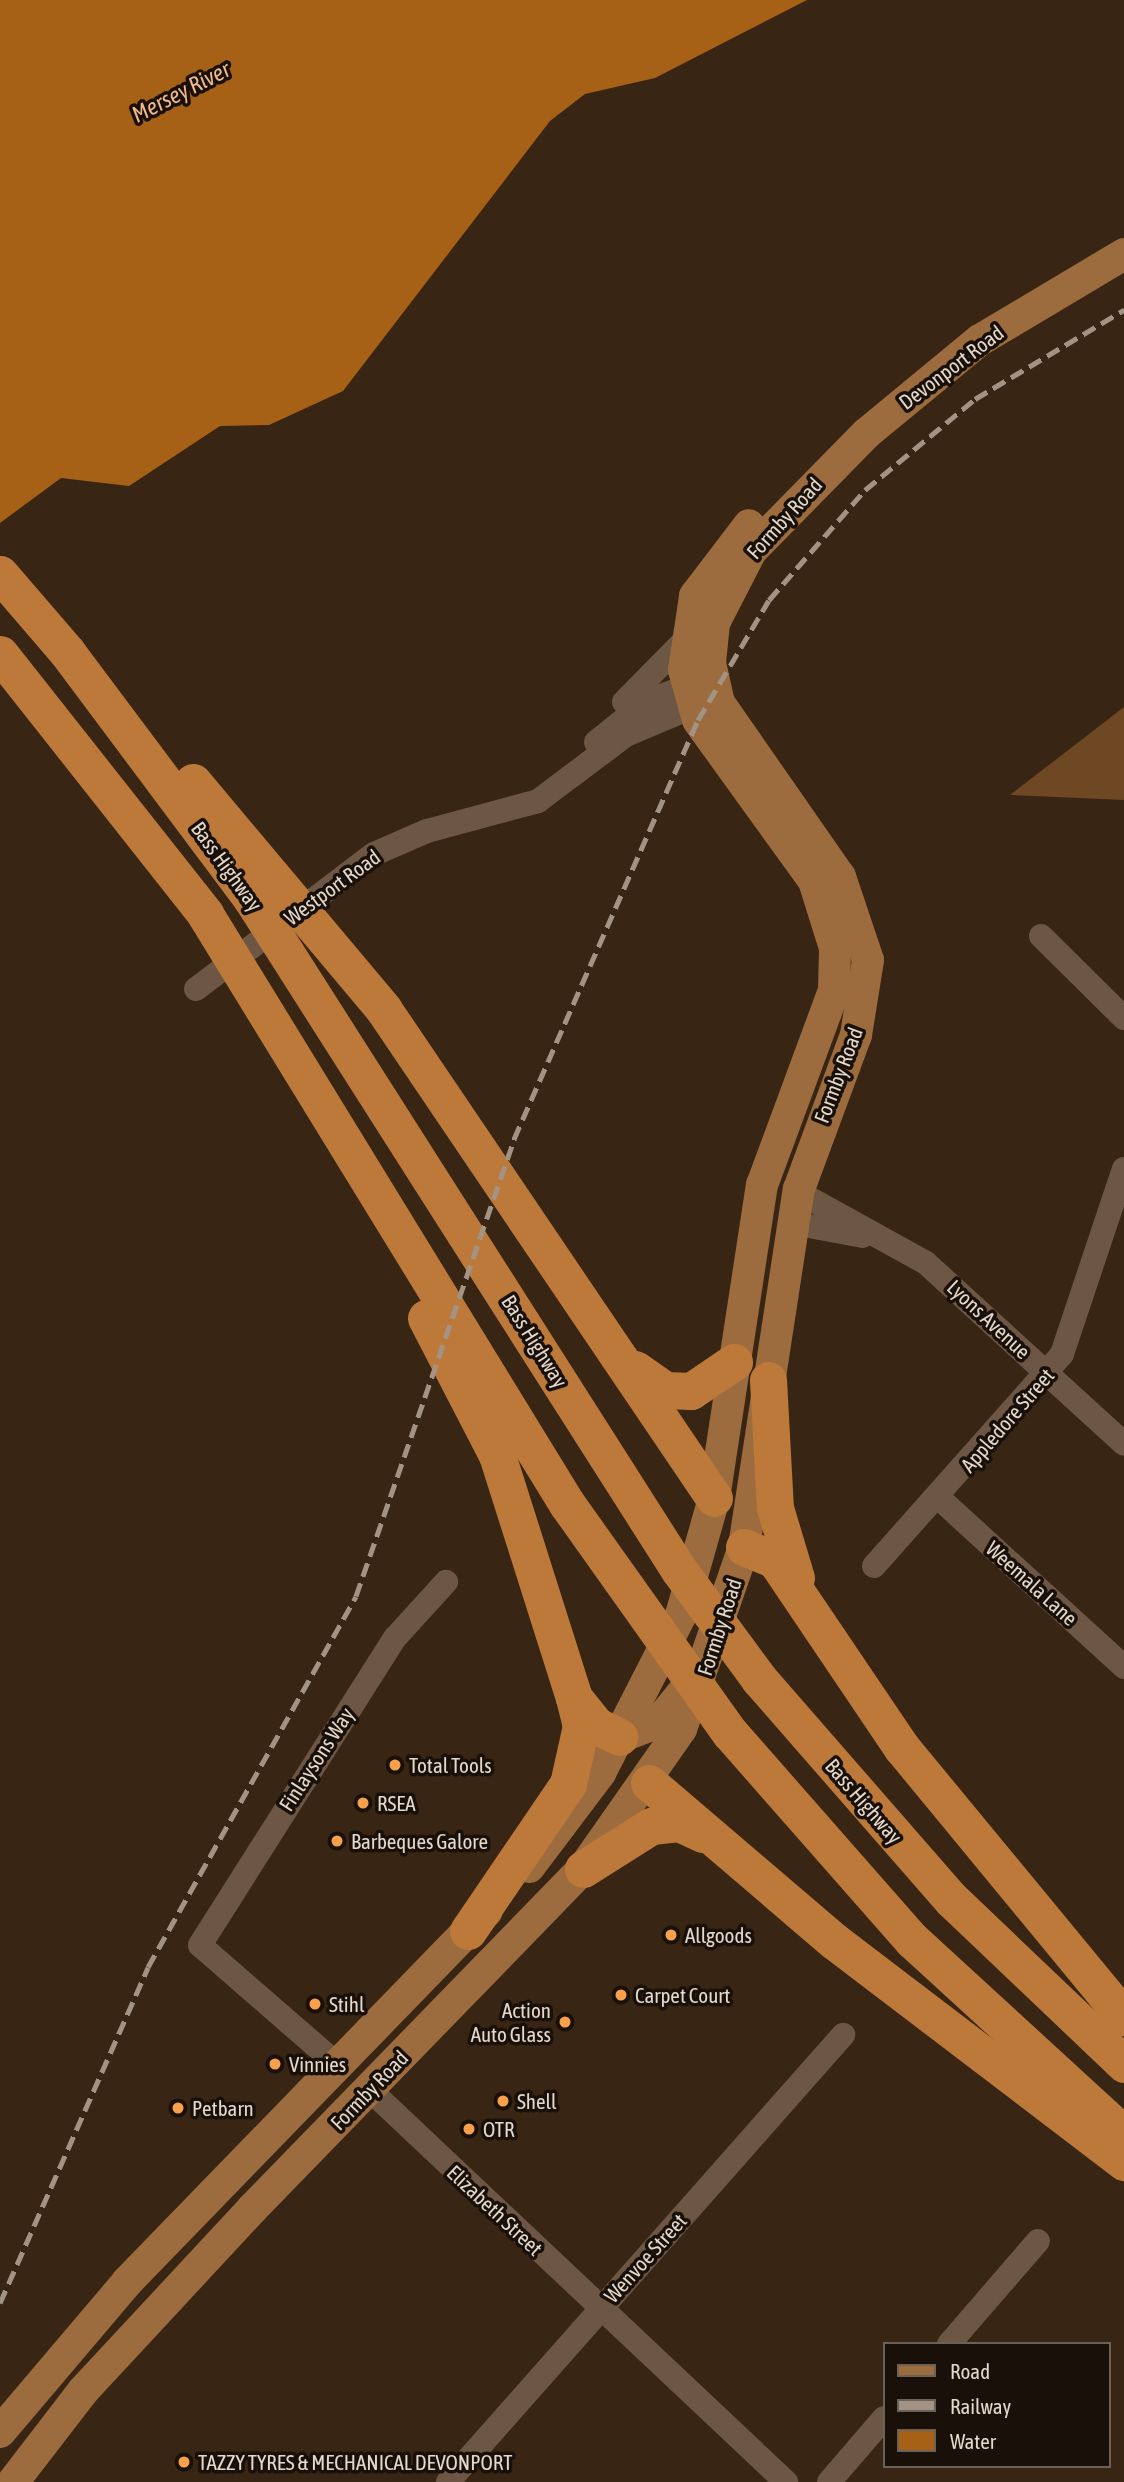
<!DOCTYPE html>
<style>
body{margin:0}
#map{position:relative;width:1124px;height:2482px;overflow:hidden;background:#392514;font-family:"Asap Condensed",sans-serif}
div>[style]{position:absolute}
.green>*{inset:0;background:#6e4723}
.water>*{inset:0;background:#a66116}
.minor>*{height:24px;margin:-12px;padding:0 12px;transform-origin:12px;border-radius:12px;background:#6d5744}
.major>*{height:32px;margin:-16px;padding:0 16px;transform-origin:16px;border-radius:16px;background:#9c6b3e}
.highway>*{height:37px;margin:-18.5px;padding:0 18.5px;transform-origin:18.5px;border-radius:18.5px;background:#bc793a}
.rail>*{height:5px;margin-top:-2.5px;transform-origin:0;background:repeating-linear-gradient(90deg,#a29385 0 14px,transparent 0 21px)}
.dots>*{width:19px;height:19px;translate:-50% -50%;box-sizing:border-box;border:4px solid #191109;border-radius:50%}
span{translate:-50% -50%;white-space:nowrap;text-align:center;line-height:1.15;-webkit-text-stroke:7px #191109;paint-order:stroke}
.street-label{font-size:21px;color:#e5d8cd}
.poi-label{font-size:21px;color:#e5d8cd}
.left{translate:0 -50%;text-align:left}
.right{translate:-100% -50%;text-align:right}
.water-label{font-size:23px;color:#f3bb8b;font-style:italic}
.legend{position:absolute;left:883px;top:2342px;width:228px;height:126px;box-sizing:border-box;background:#191109;border:2px solid #6b6157;margin:0;padding:9px 12px;list-style:none;font-size:21px;color:#e5d8cd}
.legend li{display:flex;align-items:center;gap:14px;height:35px}
.legend b{width:35px;border:2px solid #6b6157}
</style>
<div id="map">
<div class="green">
<i style="clip-path:polygon(1124px 707px,1124px 800px,1010px 795px)"></i>
</div>
<div class="water">
<i style="clip-path:polygon(0 0,807px 0,655px 78px,585px 94px,550px 121px,343px 391px,269px 425px,220px 426px,129px 486px,61px 478px,0 523px)"></i>
</div>
<div class="minor">
<i style="left:624px;top:702px;width:84px;rotate:-45.5deg"></i>
<i style="left:596px;top:742px;width:65px;rotate:-38.8deg"></i>
<i style="left:647px;top:701px;width:62px;rotate:-19.9deg"></i>
<i style="left:1041px;top:936px;width:117px;rotate:44.7deg"></i>
<i style="left:196px;top:989px;width:223px;rotate:-37.2deg"></i>
<i style="left:374px;top:854px;width:58px;rotate:-23.5deg"></i>
<i style="left:427px;top:831px;width:115px;rotate:-15.1deg"></i>
<i style="left:538px;top:801px;width:110px;rotate:-36.9deg"></i>
<i style="left:626px;top:735px;width:72px;rotate:-23deg"></i>
<i style="left:692px;top:707px;width:19px;rotate:-43deg"></i>
<i style="left:798px;top:1192px;width:146px;rotate:29deg"></i>
<i style="left:926px;top:1263px;width:268px;rotate:42.4deg"></i>
<i style="left:793px;top:1223px;width:71px;rotate:10.5deg"></i>
<i style="left:939px;top:1498px;width:251px;rotate:42.4deg"></i>
<i style="left:874px;top:1566px;width:283px;rotate:-48.4deg"></i>
<i style="left:1062px;top:1354px;width:195px;rotate:-71.5deg"></i>
<i style="left:339px;top:2066px;width:184px;rotate:-139deg"></i>
<i style="left:200px;top:1945px;width:364px;rotate:-57.6deg"></i>
<i style="left:395px;top:1638px;width:76px;rotate:-47.7deg"></i>
<i style="left:370px;top:2090px;width:572px;rotate:43.3deg"></i>
<i style="left:949px;top:2344px;width:136px;rotate:-49.2deg"></i>
<i style="left:448px;top:2482px;width:597px;rotate:-48.53deg"></i>
<i style="left:829px;top:2482px;width:84px;rotate:-49.3deg"></i>
</div>
<div class="major">
<i style="left:620px;top:1737px;width:42px;rotate:-21deg"></i>
<i style="left:659px;top:1722px;width:45px;rotate:-51.3deg"></i>
<i style="left:529px;top:1867px;width:118px;rotate:-52.9deg"></i>
<i style="left:600px;top:1773px;width:178px;rotate:-62.9deg"></i>
<i style="left:681px;top:1615px;width:122px;rotate:-74.2deg"></i>
<i style="left:714px;top:1498px;width:317px;rotate:-81.3deg"></i>
<i style="left:762px;top:1185px;width:208px;rotate:-69.7deg"></i>
<i style="left:834px;top:990px;width:42px;rotate:-88.6deg"></i>
<i style="left:835px;top:948px;width:70px;rotate:-107.4deg"></i>
<i style="left:814px;top:881px;width:198px;rotate:-125.8deg"></i>
<i style="left:698px;top:720px;width:52px;rotate:-105.6deg"></i>
<i style="left:684px;top:670px;width:75px;rotate:-81.5deg"></i>
<i style="left:695px;top:596px;width:89px;rotate:-52.7deg"></i>
<i style="left:0;top:2432px;width:197px;rotate:-49.7deg"></i>
<i style="left:127px;top:2282px;width:516px;rotate:-45.86deg"></i>
<i style="left:13px;top:2482px;width:115px;rotate:-52.4deg"></i>
<i style="left:83px;top:2391px;width:248px;rotate:-47.1deg"></i>
<i style="left:252px;top:2209px;width:475px;rotate:-45.8deg"></i>
<i style="left:583px;top:1869px;width:171px;rotate:-55deg"></i>
<i style="left:681px;top:1729px;width:193px;rotate:-70.9deg"></i>
<i style="left:744px;top:1547px;width:362px;rotate:-81.3deg"></i>
<i style="left:799px;top:1189px;width:164px;rotate:-69.7deg"></i>
<i style="left:856px;top:1035px;width:76px;rotate:-80.9deg"></i>
<i style="left:868px;top:960px;width:88px;rotate:-108.6deg"></i>
<i style="left:840px;top:877px;width:212px;rotate:-124.8deg"></i>
<i style="left:719px;top:703px;width:41px;rotate:-102.7deg"></i>
<i style="left:710px;top:663px;width:40px;rotate:-84.3deg"></i>
<i style="left:714px;top:623px;width:81px;rotate:-62.8deg"></i>
<i style="left:751px;top:551px;width:165px;rotate:-45.5deg"></i>
<i style="left:867px;top:433px;width:146px;rotate:-39.5deg"></i>
<i style="left:980px;top:340px;width:168px;rotate:-30.8deg"></i>
</div>
<div class="highway">
<i style="left:0;top:574px;width:103px;rotate:49.3deg"></i>
<i style="left:67px;top:652px;width:307px;rotate:53.2deg"></i>
<i style="left:251px;top:898px;width:797px;rotate:57.51deg"></i>
<i style="left:679px;top:1570px;width:135px;rotate:53.7deg"></i>
<i style="left:759px;top:1679px;width:293px;rotate:48.9deg"></i>
<i style="left:952px;top:1900px;width:238px;rotate:43.6deg"></i>
<i style="left:0;top:654px;width:331px;rotate:51.7deg"></i>
<i style="left:205px;top:914px;width:692px;rotate:58.47deg"></i>
<i style="left:567px;top:1504px;width:281px;rotate:54.6deg"></i>
<i style="left:730px;top:1733px;width:276px;rotate:48.7deg"></i>
<i style="left:912px;top:1940px;width:287px;rotate:42.5deg"></i>
<i style="left:193px;top:782px;width:297px;rotate:50deg"></i>
<i style="left:384px;top:1010px;width:589px;rotate:55.93deg"></i>
<i style="left:426px;top:1318px;width:154px;rotate:62.6deg"></i>
<i style="left:497px;top:1455px;width:255px;rotate:72.4deg"></i>
<i style="left:574px;top:1698px;width:36px;rotate:51deg"></i>
<i style="left:597px;top:1726px;width:25px;rotate:26deg"></i>
<i style="left:635px;top:1369px;width:37px;rotate:35deg"></i>
<i style="left:665px;top:1390px;width:26px;rotate:2deg"></i>
<i style="left:691px;top:1391px;width:52px;rotate:-34deg"></i>
<i style="left:768px;top:1380px;width:128px;rotate:86.9deg"></i>
<i style="left:775px;top:1508px;width:73px;rotate:73.3deg"></i>
<i style="left:744px;top:1547px;width:34px;rotate:23deg"></i>
<i style="left:775px;top:1560px;width:227px;rotate:56deg"></i>
<i style="left:902px;top:1748px;width:349px;rotate:50.5deg"></i>
<i style="left:649px;top:1783px;width:243px;rotate:40.5deg"></i>
<i style="left:834px;top:1941px;width:365px;rotate:37.3deg"></i>
<i style="left:583px;top:1869px;width:80px;rotate:-32.3deg"></i>
<i style="left:651px;top:1826px;width:28px;rotate:-6deg"></i>
<i style="left:679px;top:1823px;width:26px;rotate:25deg"></i>
<i style="left:468px;top:1931px;width:178px;rotate:-55.8deg"></i>
<i style="left:568px;top:1784px;width:59px;rotate:-77.4deg"></i>
<i style="left:581px;top:1726px;width:29px;rotate:-104deg"></i>
</div>
<div class="rail">
<i style="left:0;top:2303px;width:367px;rotate:-66.2deg"></i>
<i style="left:148px;top:1967px;width:425px;rotate:-60.7deg"></i>
<i style="left:356px;top:1596px;width:484px;rotate:-70.9deg"></i>
<i style="left:514px;top:1139px;width:458px;rotate:-66.3deg"></i>
<i style="left:698px;top:720px;width:139px;rotate:-59.4deg"></i>
<i style="left:769px;top:600px;width:146px;rotate:-48.9deg"></i>
<i style="left:865px;top:490px;width:143px;rotate:-39.6deg"></i>
<i style="left:975px;top:399px;width:174px;rotate:-30.9deg"></i>
</div>
<div class="dots">
<i style="left:395px;top:1765px;background:#f9a04c"></i>
<i style="left:363px;top:1803px;background:#f9a04c"></i>
<i style="left:337px;top:1841px;background:#f9a04c"></i>
<i style="left:671px;top:1935px;background:#f9a04c"></i>
<i style="left:621px;top:1995px;background:#f9a04c"></i>
<i style="left:315px;top:2004px;background:#f9a04c"></i>
<i style="left:565px;top:2022px;background:#f9a04c"></i>
<i style="left:275px;top:2064px;background:#f9a04c"></i>
<i style="left:503px;top:2101px;background:#f9a04c"></i>
<i style="left:178px;top:2108px;background:#f9a04c"></i>
<i style="left:469px;top:2129px;background:#f9a04c"></i>
<i style="left:184px;top:2462px;background:#f9a04c"></i>
</div>
<div class="street-label">
<span style="left:951px;top:367px;rotate:-37deg">Devonport Road</span>
<span style="left:784px;top:518px;rotate:-48deg">Formby Road</span>
<span style="left:227px;top:866px;rotate:54deg">Bass Highway</span>
<span style="left:332px;top:887px;rotate:-36deg">Westport Road</span>
<span style="left:838px;top:1075px;rotate:-69deg">Formby Road</span>
<span style="left:989px;top:1319px;rotate:43deg">Lyons Avenue</span>
<span style="left:535px;top:1341px;rotate:58deg">Bass Highway</span>
<span style="left:1007px;top:1420px;rotate:-49deg">Appledore Street</span>
<span style="left:1032px;top:1583px;rotate:42deg">Weemala Lane</span>
<span style="left:719px;top:1627px;rotate:-72deg">Formby Road</span>
<span style="left:316px;top:1759px;rotate:-57deg">Finlaysons Way</span>
<span style="left:864px;top:1801px;rotate:49deg">Bass Highway</span>
<span style="left:369px;top:2090px;rotate:-46deg">Formby Road</span>
<span style="left:495px;top:2210px;rotate:43deg">Elizabeth Street</span>
<span style="left:645px;top:2258px;rotate:-48deg">Wenvoe Street</span>
</div>
<div class="poi-label">
<span class="left" style="left:409px;top:1765px">Total Tools</span>
<span class="left" style="left:377px;top:1803px">RSEA</span>
<span class="left" style="left:351px;top:1841px">Barbeques Galore</span>
<span class="left" style="left:685px;top:1935px">Allgoods</span>
<span class="left" style="left:635px;top:1995px">Carpet Court</span>
<span class="left" style="left:329px;top:2004px">Stihl</span>
<span class="right" style="left:551px;top:2022px">Action<br>Auto Glass</span>
<span class="left" style="left:289px;top:2064px">Vinnies</span>
<span class="left" style="left:517px;top:2101px">Shell</span>
<span class="left" style="left:192px;top:2108px">Petbarn</span>
<span class="left" style="left:483px;top:2129px">OTR</span>
<span class="left" style="left:198px;top:2462px">TAZZY TYRES &amp; MECHANICAL DEVONPORT</span>
</div>
<div class="water-label">
<span style="left:181px;top:92px;rotate:-27deg">Mersey River</span>
</div>
<ul class="legend">
<li><b style="height:9px;background:#9c6b3e"></b>Road</li>
<li><b style="height:9px;background:#a29385"></b>Railway</li>
<li><b style="height:19px;background:#a66116"></b>Water</li>
</ul>
</div>
